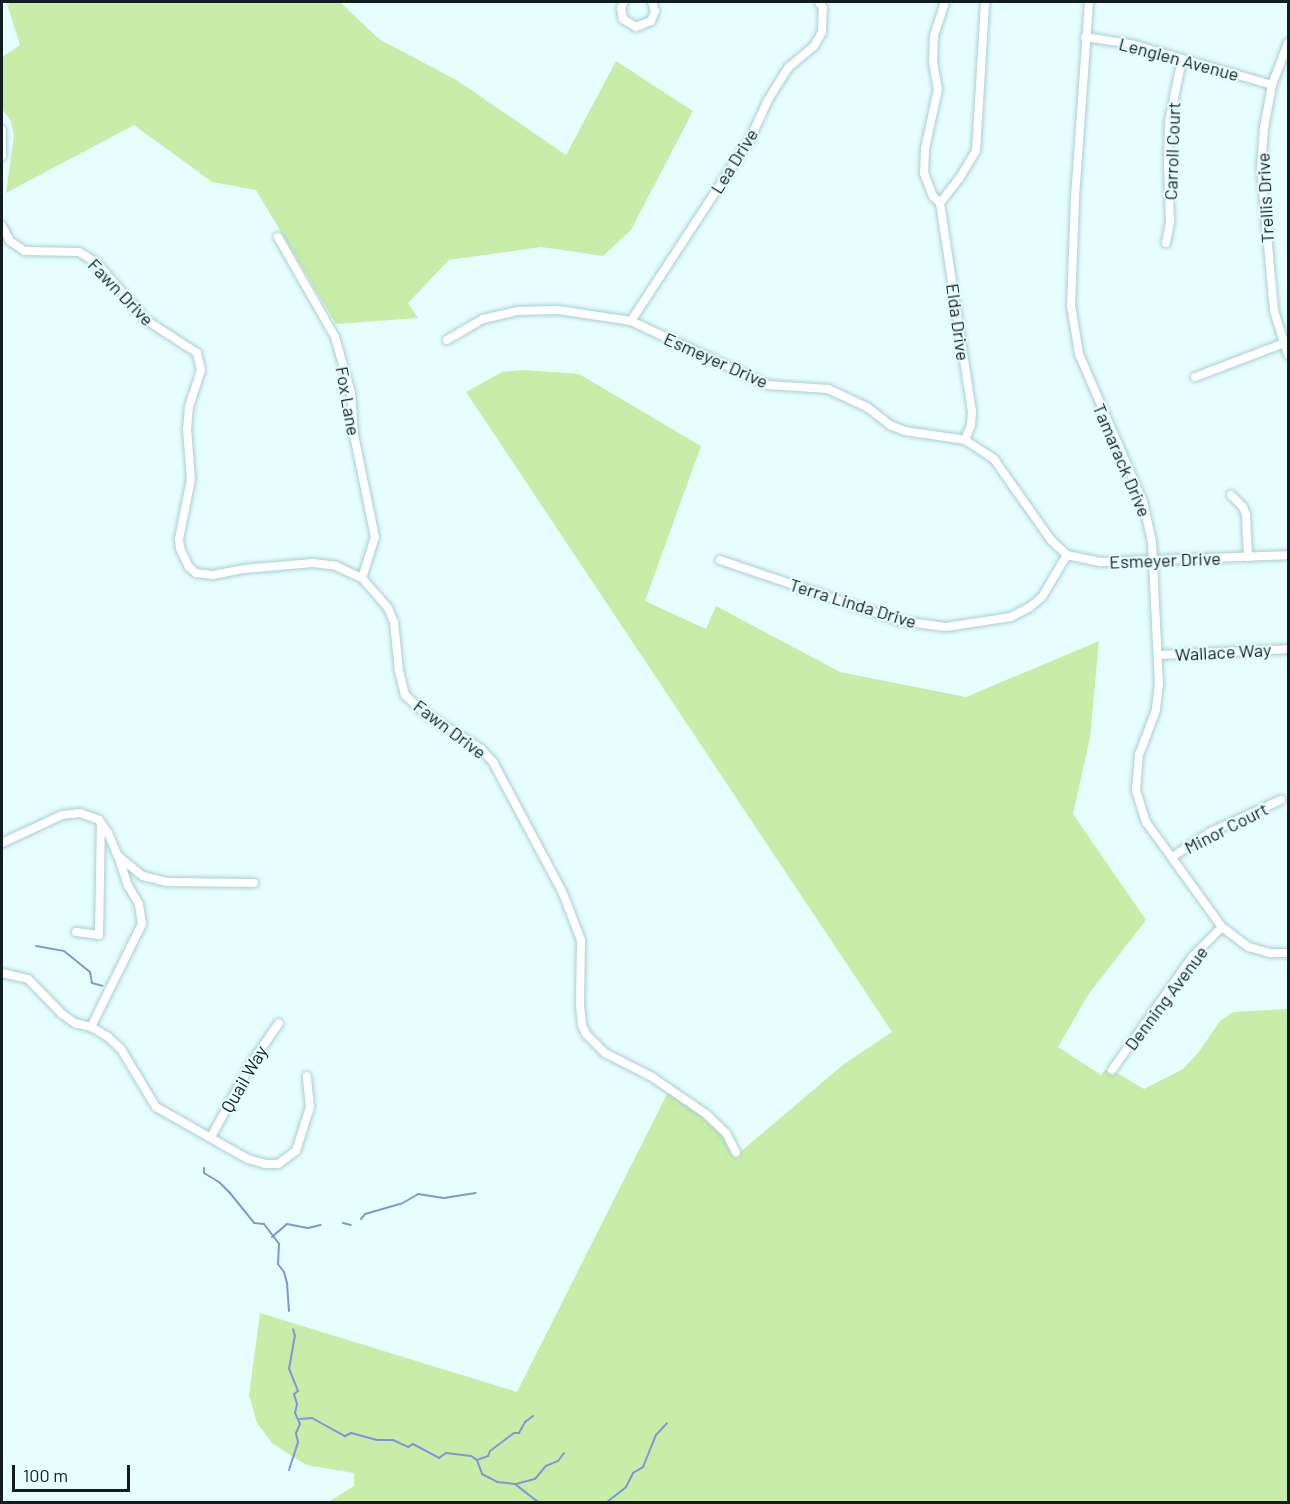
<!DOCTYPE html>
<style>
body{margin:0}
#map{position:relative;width:1290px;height:1504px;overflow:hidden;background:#e7feff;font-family:Barlow,sans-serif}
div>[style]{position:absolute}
.green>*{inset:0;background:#c8eda9}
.stream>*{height:2px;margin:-1px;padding:0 1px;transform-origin:1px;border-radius:1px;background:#7e97da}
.roads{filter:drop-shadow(0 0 2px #aacfd0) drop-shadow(0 0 2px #aacfd0)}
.minor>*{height:8px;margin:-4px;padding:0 4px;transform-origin:4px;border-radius:4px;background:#fff}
span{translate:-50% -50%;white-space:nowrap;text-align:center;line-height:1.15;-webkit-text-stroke:4.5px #e7feff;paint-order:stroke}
.street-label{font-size:18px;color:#101e1f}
.frame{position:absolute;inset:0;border:3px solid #101e1f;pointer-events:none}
.scale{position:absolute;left:12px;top:1465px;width:118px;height:27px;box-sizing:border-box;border:3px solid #101e1f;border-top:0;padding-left:8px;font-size:18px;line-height:21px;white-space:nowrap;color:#101e1f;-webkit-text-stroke:4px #e7feff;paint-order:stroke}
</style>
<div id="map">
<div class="green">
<i style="clip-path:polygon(9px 2px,340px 2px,379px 39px,458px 81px,566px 155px,616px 61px,693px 111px,631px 230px,603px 256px,541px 247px,449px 260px,408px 303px,418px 318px,336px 324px,256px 190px,212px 182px,134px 125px,6px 193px,14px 136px,11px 121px,2px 109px,2px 57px,20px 45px,8px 7px)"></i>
<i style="clip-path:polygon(523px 370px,579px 374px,701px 446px,645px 601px,706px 629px,716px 606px,840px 672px,966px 697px,1099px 641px,1090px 738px,1073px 814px,1146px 920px,1088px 995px,1058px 1047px,1101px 1075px,1105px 1070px,1112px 1070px,1144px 1089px,1183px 1069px,1198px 1053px,1220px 1021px,1233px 1012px,1288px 1009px,1288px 1502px,328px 1502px,354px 1486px,354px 1473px,306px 1465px,272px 1443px,257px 1423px,249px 1395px,260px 1313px,517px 1392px,668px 1092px,727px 1132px,739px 1153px,844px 1064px,892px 1032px,466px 392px,502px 372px)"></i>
</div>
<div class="stream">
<i style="left:36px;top:946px;width:28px;rotate:10deg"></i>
<i style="left:64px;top:951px;width:33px;rotate:39deg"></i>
<i style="left:90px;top:972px;width:11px;rotate:80deg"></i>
<i style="left:92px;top:983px;width:11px;rotate:15deg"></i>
<i style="left:204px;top:1168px;width:5px;rotate:90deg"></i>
<i style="left:204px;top:1173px;width:17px;rotate:31deg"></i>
<i style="left:219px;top:1182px;width:16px;rotate:45deg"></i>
<i style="left:230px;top:1193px;width:38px;rotate:51deg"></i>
<i style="left:254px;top:1223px;width:10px;rotate:6deg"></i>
<i style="left:264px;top:1224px;width:25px;rotate:53deg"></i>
<i style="left:279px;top:1244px;width:20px;rotate:93deg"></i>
<i style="left:278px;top:1264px;width:10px;rotate:53deg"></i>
<i style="left:284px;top:1272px;width:11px;rotate:75deg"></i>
<i style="left:287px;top:1283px;width:28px;rotate:86deg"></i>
<i style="left:361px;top:1219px;width:6px;rotate:-51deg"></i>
<i style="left:365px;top:1214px;width:37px;rotate:-16deg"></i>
<i style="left:401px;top:1204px;width:20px;rotate:-30deg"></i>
<i style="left:418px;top:1194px;width:26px;rotate:9deg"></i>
<i style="left:444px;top:1198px;width:32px;rotate:-9deg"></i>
<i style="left:343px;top:1223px;width:8px;rotate:14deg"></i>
<i style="left:272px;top:1237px;width:20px;rotate:-41deg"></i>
<i style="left:287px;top:1224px;width:21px;rotate:11deg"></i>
<i style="left:308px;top:1228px;width:13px;rotate:-13deg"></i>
<i style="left:300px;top:1419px;width:12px;rotate:-5deg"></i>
<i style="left:312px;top:1418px;width:38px;rotate:29deg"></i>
<i style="left:345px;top:1436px;width:7px;rotate:-27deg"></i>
<i style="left:351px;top:1433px;width:27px;rotate:15deg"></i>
<i style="left:377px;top:1440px;width:16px"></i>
<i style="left:393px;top:1440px;width:17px;rotate:25deg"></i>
<i style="left:408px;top:1447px;width:6px;rotate:-31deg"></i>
<i style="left:413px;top:1444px;width:30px;rotate:28deg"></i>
<i style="left:439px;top:1458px;width:9px;rotate:-36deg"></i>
<i style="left:446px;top:1453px;width:25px;rotate:7deg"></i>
<i style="left:471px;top:1456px;width:7px;rotate:34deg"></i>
<i style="left:477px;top:1460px;width:15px;rotate:70deg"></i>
<i style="left:482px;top:1474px;width:17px;rotate:28deg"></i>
<i style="left:497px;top:1482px;width:18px;rotate:6deg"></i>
<i style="left:515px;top:1484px;width:29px;rotate:38deg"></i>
<i style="left:477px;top:1460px;width:12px;rotate:-20deg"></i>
<i style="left:488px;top:1456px;width:5px;rotate:-68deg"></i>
<i style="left:490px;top:1451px;width:30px;rotate:-37deg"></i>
<i style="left:514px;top:1433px;width:5px"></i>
<i style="left:519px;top:1433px;width:13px;rotate:-61deg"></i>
<i style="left:525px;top:1422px;width:10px;rotate:-37deg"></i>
<i style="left:289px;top:1470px;width:29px;rotate:-72deg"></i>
<i style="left:298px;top:1442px;width:9px;rotate:-103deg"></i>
<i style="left:296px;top:1433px;width:10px;rotate:-66deg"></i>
<i style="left:300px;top:1424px;width:12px;rotate:-114deg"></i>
<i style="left:295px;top:1413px;width:9px;rotate:-77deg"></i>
<i style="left:297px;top:1404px;width:10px;rotate:-107deg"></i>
<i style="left:294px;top:1394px;width:5px;rotate:-37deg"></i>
<i style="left:298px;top:1391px;width:24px;rotate:-112deg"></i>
<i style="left:289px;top:1369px;width:34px;rotate:-80deg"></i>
<i style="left:295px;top:1336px;width:7px;rotate:-106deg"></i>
<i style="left:516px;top:1484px;width:20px;rotate:-15deg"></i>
<i style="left:535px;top:1479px;width:17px;rotate:-50deg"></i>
<i style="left:546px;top:1466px;width:13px;rotate:-23deg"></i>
<i style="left:558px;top:1461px;width:10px;rotate:-53deg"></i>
<i style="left:607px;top:1502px;width:24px;rotate:-38deg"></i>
<i style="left:626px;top:1487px;width:16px;rotate:-63deg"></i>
<i style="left:633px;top:1473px;width:12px;rotate:-31deg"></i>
<i style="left:643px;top:1467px;width:35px;rotate:-68deg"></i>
<i style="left:656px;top:1435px;width:16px;rotate:-47deg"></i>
</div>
<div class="roads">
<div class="minor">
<i style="left:624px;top:2px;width:7px;rotate:117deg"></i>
<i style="left:621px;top:8px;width:11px;rotate:80deg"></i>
<i style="left:623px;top:19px;width:15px;rotate:32deg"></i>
<i style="left:636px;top:27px;width:16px;rotate:-22deg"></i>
<i style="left:651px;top:21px;width:11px;rotate:-68deg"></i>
<i style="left:655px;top:11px;width:9px;rotate:-108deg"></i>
<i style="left:945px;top:2px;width:36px;rotate:108deg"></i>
<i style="left:934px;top:36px;width:26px;rotate:92deg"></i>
<i style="left:933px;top:62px;width:27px;rotate:80deg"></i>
<i style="left:938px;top:89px;width:61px;rotate:102.2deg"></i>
<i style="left:925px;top:149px;width:24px;rotate:92deg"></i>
<i style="left:924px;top:173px;width:25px;rotate:69deg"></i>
<i style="left:933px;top:196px;width:10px;rotate:45deg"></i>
<i style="left:940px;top:203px;width:210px;rotate:81.3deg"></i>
<i style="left:972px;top:411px;width:14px;rotate:94deg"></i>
<i style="left:971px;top:425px;width:16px;rotate:112deg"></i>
<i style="left:1089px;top:2px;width:196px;rotate:94.1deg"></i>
<i style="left:1075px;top:198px;width:107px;rotate:92.1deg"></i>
<i style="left:1071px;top:305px;width:50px;rotate:80.7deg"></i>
<i style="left:1079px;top:354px;width:161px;rotate:66.6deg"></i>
<i style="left:1143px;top:502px;width:41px;rotate:77.3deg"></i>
<i style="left:1152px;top:542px;width:142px;rotate:87.2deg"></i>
<i style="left:1159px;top:684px;width:26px;rotate:97deg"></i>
<i style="left:1156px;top:710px;width:48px;rotate:110.7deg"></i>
<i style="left:1139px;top:755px;width:35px;rotate:95deg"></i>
<i style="left:1136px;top:790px;width:34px;rotate:73deg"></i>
<i style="left:1146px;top:822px;width:130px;rotate:54.1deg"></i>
<i style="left:1222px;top:927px;width:34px;rotate:37deg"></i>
<i style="left:1249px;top:947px;width:22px;rotate:16deg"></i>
<i style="left:1270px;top:953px;width:18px"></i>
<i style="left:1085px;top:37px;width:47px;rotate:8.7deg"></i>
<i style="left:1131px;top:44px;width:147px;rotate:16.2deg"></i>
<i style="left:1288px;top:43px;width:45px;rotate:110.9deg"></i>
<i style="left:1272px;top:85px;width:44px;rotate:100.5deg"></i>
<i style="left:1264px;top:128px;width:40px;rotate:94.3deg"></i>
<i style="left:1261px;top:168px;width:144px;rotate:84.8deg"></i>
<i style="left:1274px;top:311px;width:46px;rotate:72.3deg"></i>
<i style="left:2px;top:130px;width:26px;rotate:90deg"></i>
<i style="left:940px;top:203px;width:31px;rotate:-52deg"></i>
<i style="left:959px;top:179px;width:33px;rotate:-59deg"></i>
<i style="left:976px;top:151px;width:149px;rotate:-86.5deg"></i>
<i style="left:2px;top:226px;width:17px;rotate:62deg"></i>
<i style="left:10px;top:241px;width:18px;rotate:34deg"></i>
<i style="left:25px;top:251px;width:54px;rotate:1.1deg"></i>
<i style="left:79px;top:252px;width:21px;rotate:31deg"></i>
<i style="left:97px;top:263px;width:75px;rotate:49.3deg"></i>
<i style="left:146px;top:320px;width:61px;rotate:32.9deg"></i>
<i style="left:197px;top:353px;width:17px;rotate:77deg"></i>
<i style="left:201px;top:370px;width:39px;rotate:108deg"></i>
<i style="left:189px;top:407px;width:22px;rotate:95deg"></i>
<i style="left:187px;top:429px;width:50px;rotate:85.4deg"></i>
<i style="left:191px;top:479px;width:61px;rotate:101.3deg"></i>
<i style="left:179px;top:539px;width:9px;rotate:84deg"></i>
<i style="left:180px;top:548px;width:21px;rotate:65deg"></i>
<i style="left:189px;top:567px;width:9px;rotate:41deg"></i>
<i style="left:196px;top:573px;width:17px;rotate:7deg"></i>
<i style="left:213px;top:575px;width:32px;rotate:-11deg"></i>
<i style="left:244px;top:569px;width:69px;rotate:-5deg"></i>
<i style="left:313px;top:563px;width:23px;rotate:7deg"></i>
<i style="left:336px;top:566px;width:29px;rotate:25deg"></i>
<i style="left:362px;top:578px;width:40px;rotate:49deg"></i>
<i style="left:388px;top:608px;width:15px;rotate:67deg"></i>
<i style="left:394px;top:622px;width:49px;rotate:84.2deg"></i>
<i style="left:399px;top:671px;width:25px;rotate:76deg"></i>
<i style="left:405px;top:695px;width:23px;rotate:43deg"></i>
<i style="left:422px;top:711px;width:70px;rotate:32.8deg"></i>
<i style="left:481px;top:749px;width:18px;rotate:47deg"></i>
<i style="left:493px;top:762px;width:146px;rotate:61.9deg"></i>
<i style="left:562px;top:891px;width:53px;rotate:68.8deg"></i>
<i style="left:581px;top:940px;width:65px;rotate:90.9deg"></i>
<i style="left:580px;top:1005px;width:20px;rotate:84deg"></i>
<i style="left:582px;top:1025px;width:10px;rotate:66deg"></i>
<i style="left:586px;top:1034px;width:27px;rotate:45deg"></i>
<i style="left:605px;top:1053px;width:53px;rotate:27.1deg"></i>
<i style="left:652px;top:1077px;width:65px;rotate:34.4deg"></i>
<i style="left:706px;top:1114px;width:28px;rotate:44deg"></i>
<i style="left:726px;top:1133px;width:22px;rotate:63deg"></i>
<i style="left:278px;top:237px;width:115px;rotate:60.3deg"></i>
<i style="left:335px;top:337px;width:58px;rotate:74.1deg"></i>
<i style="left:351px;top:393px;width:42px;rotate:85.9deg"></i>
<i style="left:354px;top:435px;width:104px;rotate:78.4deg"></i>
<i style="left:375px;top:537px;width:43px;rotate:107.6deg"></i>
<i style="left:1166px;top:243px;width:20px;rotate:-79deg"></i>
<i style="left:1170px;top:223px;width:56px;rotate:-92deg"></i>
<i style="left:1168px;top:167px;width:45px;rotate:-88.7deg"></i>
<i style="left:1169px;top:122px;width:64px;rotate:-78.3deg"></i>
<i style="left:631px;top:321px;width:217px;rotate:-56.8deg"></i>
<i style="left:750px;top:139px;width:43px;rotate:-65.2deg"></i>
<i style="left:768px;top:100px;width:39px;rotate:-58deg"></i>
<i style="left:789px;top:67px;width:33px;rotate:-40deg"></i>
<i style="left:814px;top:46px;width:16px;rotate:-60deg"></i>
<i style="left:822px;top:32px;width:24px;rotate:-88deg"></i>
<i style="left:823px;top:8px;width:7px;rotate:-124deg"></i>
<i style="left:447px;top:340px;width:42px;rotate:-30.3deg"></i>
<i style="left:483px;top:319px;width:36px;rotate:-13deg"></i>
<i style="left:518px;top:311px;width:40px;rotate:-1.4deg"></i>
<i style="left:558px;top:310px;width:74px;rotate:8.6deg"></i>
<i style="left:631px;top:321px;width:151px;rotate:25deg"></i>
<i style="left:768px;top:385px;width:60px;rotate:3.8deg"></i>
<i style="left:828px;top:389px;width:43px;rotate:24.8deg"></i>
<i style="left:867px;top:407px;width:29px;rotate:38deg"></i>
<i style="left:890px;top:425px;width:16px;rotate:22deg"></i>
<i style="left:905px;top:431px;width:61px;rotate:8.5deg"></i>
<i style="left:965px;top:440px;width:35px;rotate:33deg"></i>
<i style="left:994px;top:459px;width:99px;rotate:54.9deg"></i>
<i style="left:1051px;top:540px;width:22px;rotate:43deg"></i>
<i style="left:1067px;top:555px;width:35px;rotate:12deg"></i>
<i style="left:1101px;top:562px;width:187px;rotate:-2.1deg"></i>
<i style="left:1195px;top:377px;width:98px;rotate:-20.8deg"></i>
<i style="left:1231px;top:495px;width:17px;rotate:45deg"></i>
<i style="left:1243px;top:507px;width:9px;rotate:69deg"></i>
<i style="left:1246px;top:515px;width:42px;rotate:87.3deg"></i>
<i style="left:720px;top:560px;width:190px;rotate:18.7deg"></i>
<i style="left:900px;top:621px;width:46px;rotate:7.4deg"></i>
<i style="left:946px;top:627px;width:66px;rotate:-8.7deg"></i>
<i style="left:1011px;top:617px;width:21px;rotate:-28deg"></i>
<i style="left:1030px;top:607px;width:16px;rotate:-40deg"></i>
<i style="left:1042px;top:597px;width:49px;rotate:-59.2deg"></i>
<i style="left:1158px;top:655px;width:130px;rotate:-2.6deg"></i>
<i style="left:2px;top:843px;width:66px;rotate:-25deg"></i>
<i style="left:62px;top:815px;width:18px;rotate:-6deg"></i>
<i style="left:80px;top:813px;width:20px;rotate:20deg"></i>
<i style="left:99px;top:820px;width:16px;rotate:55deg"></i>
<i style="left:108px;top:833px;width:25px;rotate:67deg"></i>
<i style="left:118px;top:856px;width:32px;rotate:39deg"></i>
<i style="left:143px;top:876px;width:25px;rotate:14deg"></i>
<i style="left:167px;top:882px;width:87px;rotate:0.7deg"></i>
<i style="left:1172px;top:857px;width:46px;rotate:-32.7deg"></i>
<i style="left:1211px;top:832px;width:77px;rotate:-24.6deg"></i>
<i style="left:76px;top:932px;width:23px;rotate:7deg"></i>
<i style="left:99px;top:935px;width:112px;rotate:-89deg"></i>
<i style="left:2px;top:973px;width:27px;rotate:13deg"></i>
<i style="left:28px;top:979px;width:49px;rotate:45.8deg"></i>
<i style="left:62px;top:1014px;width:16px;rotate:35deg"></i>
<i style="left:75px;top:1023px;width:16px;rotate:14deg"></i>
<i style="left:91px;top:1027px;width:20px;rotate:30deg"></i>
<i style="left:108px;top:1037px;width:18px;rotate:43deg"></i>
<i style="left:121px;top:1049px;width:68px;rotate:58.9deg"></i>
<i style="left:156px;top:1107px;width:106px;rotate:29.5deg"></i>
<i style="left:248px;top:1159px;width:18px;rotate:16deg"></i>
<i style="left:265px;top:1164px;width:13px"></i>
<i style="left:278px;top:1164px;width:22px;rotate:-36deg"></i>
<i style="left:296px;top:1151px;width:46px;rotate:-72.3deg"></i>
<i style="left:310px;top:1107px;width:31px;rotate:-96deg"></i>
<i style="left:91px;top:1027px;width:115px;rotate:-63.7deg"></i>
<i style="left:142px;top:924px;width:20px;rotate:-99deg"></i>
<i style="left:139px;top:904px;width:21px;rotate:-121deg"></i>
<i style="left:128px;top:886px;width:32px;rotate:-108deg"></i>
<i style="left:1112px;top:1070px;width:140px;rotate:-54.6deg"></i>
<i style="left:1193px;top:956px;width:41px;rotate:-45deg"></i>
<i style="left:211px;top:1137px;width:85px;rotate:-61.3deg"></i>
<i style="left:252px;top:1062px;width:47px;rotate:-55.3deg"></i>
</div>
</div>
<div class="street-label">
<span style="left:1179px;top:59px;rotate:15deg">Lenglen Avenue</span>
<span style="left:1172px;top:151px;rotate:-88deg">Carroll Court</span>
<span style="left:734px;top:161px;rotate:-58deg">Lea Drive</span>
<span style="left:1265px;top:198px;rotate:-93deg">Trellis Drive</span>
<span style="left:121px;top:292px;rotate:46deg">Fawn Drive</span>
<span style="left:958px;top:322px;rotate:82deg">Elda Drive</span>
<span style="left:716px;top:360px;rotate:24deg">Esmeyer Drive</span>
<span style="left:348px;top:401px;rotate:80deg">Fox Lane</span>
<span style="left:1122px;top:460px;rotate:67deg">Tamarack Drive</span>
<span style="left:1165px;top:560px;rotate:-2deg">Esmeyer Drive</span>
<span style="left:853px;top:603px;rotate:17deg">Terra Linda Drive</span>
<span style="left:1223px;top:652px;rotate:-3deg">Wallace Way</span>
<span style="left:450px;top:729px;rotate:37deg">Fawn Drive</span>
<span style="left:1226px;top:828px;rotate:-27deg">Minor Court</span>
<span style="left:1166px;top:998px;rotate:-53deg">Denning Avenue</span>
<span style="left:244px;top:1079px;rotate:-60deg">Quail Way</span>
</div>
<div class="frame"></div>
<div class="scale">100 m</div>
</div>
